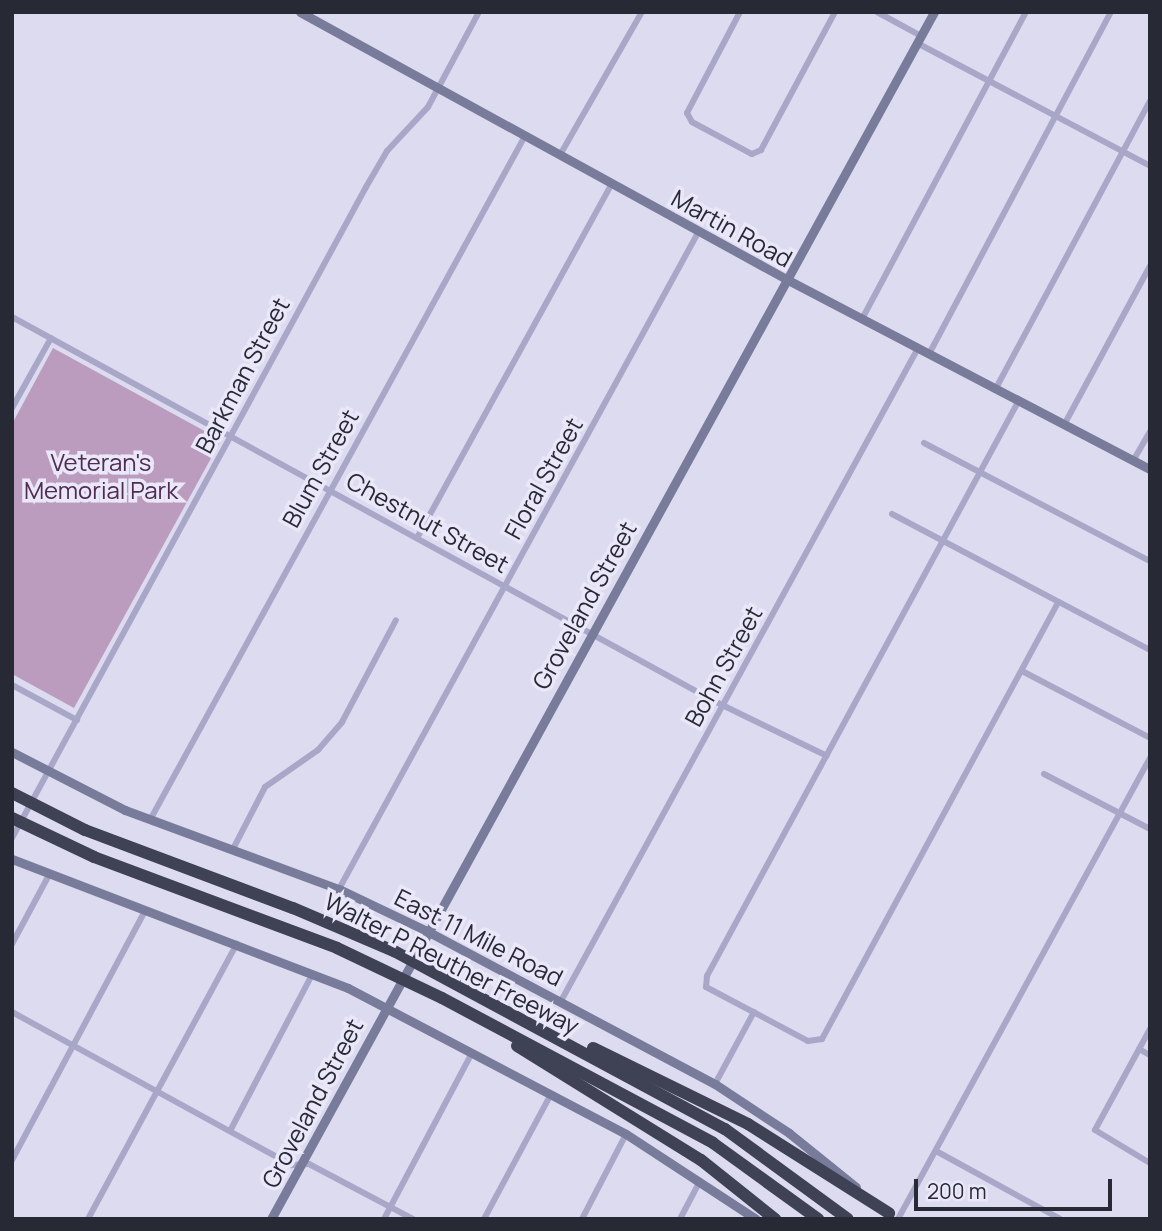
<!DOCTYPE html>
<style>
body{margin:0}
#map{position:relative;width:1162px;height:1231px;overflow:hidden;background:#dddbf0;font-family:Manrope,sans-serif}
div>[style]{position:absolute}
.green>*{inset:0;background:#bb9cbf}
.street>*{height:6px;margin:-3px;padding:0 3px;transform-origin:3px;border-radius:3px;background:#a8a7c8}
.secondary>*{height:9px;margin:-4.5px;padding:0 4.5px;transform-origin:4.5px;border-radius:4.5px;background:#797b9b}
.highway>*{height:12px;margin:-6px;padding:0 6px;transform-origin:6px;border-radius:6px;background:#3f4155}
span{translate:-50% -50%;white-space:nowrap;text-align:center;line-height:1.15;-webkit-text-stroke:7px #e9e7f8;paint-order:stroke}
.street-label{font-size:24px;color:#272935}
.park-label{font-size:24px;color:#502c52}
.frame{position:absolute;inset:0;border:14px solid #272935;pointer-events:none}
.scale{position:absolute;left:914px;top:1179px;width:198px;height:32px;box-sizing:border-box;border:4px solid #272935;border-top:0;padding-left:9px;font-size:21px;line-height:24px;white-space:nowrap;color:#272935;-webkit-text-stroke:5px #e9e7f8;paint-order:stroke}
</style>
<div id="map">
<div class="green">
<i style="clip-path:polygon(53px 348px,221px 440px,74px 708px,12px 674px,12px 424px)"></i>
</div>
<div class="street">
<i style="left:740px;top:12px;width:114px;rotate:117.7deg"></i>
<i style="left:687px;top:113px;width:10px;rotate:61deg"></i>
<i style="left:692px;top:122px;width:68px;rotate:28.1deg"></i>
<i style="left:752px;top:154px;width:10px;rotate:-24deg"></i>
<i style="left:761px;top:150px;width:157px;rotate:-61.8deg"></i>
<i style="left:877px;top:12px;width:50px;rotate:28.6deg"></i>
<i style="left:917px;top:43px;width:263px;rotate:27.8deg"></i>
<i style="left:560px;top:155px;width:165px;rotate:-60.2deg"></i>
<i style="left:12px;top:317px;width:802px;rotate:28.67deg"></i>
<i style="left:716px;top:702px;width:123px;rotate:25.9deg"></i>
<i style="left:862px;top:319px;width:348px;rotate:-61.9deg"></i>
<i style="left:929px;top:354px;width:387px;rotate:-62deg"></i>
<i style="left:995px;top:390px;width:328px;rotate:-61.8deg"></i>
<i style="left:1018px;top:402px;width:653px;rotate:118.45deg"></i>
<i style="left:707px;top:976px;width:11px;rotate:95deg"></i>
<i style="left:706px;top:987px;width:115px;rotate:27.9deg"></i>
<i style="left:808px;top:1041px;width:14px;rotate:-8deg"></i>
<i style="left:822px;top:1039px;width:497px;rotate:-61.6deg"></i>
<i style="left:12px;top:408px;width:80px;rotate:-60.9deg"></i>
<i style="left:1064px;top:425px;width:181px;rotate:-61.6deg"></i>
<i style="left:924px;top:443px;width:255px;rotate:27.6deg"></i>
<i style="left:1133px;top:461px;width:34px;rotate:-60deg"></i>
<i style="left:892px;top:514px;width:292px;rotate:27.8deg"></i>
<i style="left:417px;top:538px;width:405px;rotate:-61.2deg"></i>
<i style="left:1022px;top:671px;width:144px;rotate:27.6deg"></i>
<i style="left:12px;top:685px;width:74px;rotate:28.3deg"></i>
<i style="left:1044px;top:774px;width:119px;rotate:27.4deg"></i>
<i style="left:150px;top:820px;width:780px;rotate:-61.27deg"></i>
<i style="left:12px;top:838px;width:741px;rotate:-61.46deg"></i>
<i style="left:366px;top:187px;width:42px;rotate:-59.7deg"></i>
<i style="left:387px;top:151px;width:60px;rotate:-47deg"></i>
<i style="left:428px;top:107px;width:108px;rotate:-61.8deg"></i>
<i style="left:232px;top:851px;width:72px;rotate:-62.7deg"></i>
<i style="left:265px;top:787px;width:65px;rotate:-34.9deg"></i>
<i style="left:318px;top:750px;width:37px;rotate:-49deg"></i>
<i style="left:342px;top:722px;width:115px;rotate:-62.1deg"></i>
<i style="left:339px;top:889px;width:750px;rotate:-61.32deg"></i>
<i style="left:12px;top:944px;width:78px;rotate:-61.8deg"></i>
<i style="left:561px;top:1001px;width:744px;rotate:-61.33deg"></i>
<i style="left:12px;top:1012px;width:319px;rotate:28.7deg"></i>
<i style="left:292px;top:1165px;width:17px;rotate:-3deg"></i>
<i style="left:309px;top:1164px;width:118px;rotate:27.9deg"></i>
<i style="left:1150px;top:1029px;width:115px;rotate:118.6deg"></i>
<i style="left:1095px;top:1130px;width:64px;rotate:31deg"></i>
<i style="left:1139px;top:1049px;width:13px;rotate:29deg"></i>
<i style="left:715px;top:1084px;width:82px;rotate:-61.6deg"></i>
<i style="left:230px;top:1131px;width:178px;rotate:-62.3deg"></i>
<i style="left:936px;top:1151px;width:141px;rotate:28.7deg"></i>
<i style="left:12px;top:1160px;width:282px;rotate:-61.9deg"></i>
<i style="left:88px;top:1219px;width:313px;rotate:-61.6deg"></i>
<i style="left:384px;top:1219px;width:188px;rotate:-62.1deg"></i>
<i style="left:484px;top:1219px;width:142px;rotate:-61.8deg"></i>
<i style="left:582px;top:1219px;width:96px;rotate:-62.6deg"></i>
<i style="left:680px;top:1219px;width:43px;rotate:-62.2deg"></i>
<i style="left:898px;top:1219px;width:525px;rotate:-61.34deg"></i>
</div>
<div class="secondary">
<i style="left:300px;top:12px;width:557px;rotate:28.77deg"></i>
<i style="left:788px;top:280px;width:408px;rotate:27.6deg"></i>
<i style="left:12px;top:752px;width:127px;rotate:27.2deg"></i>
<i style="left:125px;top:810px;width:228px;rotate:20.3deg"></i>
<i style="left:339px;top:889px;width:98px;rotate:25.5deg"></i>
<i style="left:427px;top:931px;width:326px;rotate:28deg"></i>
<i style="left:715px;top:1084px;width:89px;rotate:33.5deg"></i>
<i style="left:789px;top:1133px;width:86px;rotate:38.9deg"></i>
<i style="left:12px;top:859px;width:360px;rotate:21deg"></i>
<i style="left:348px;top:988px;width:314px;rotate:27.7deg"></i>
<i style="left:626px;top:1134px;width:155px;rotate:33.2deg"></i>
<i style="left:271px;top:1219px;width:1377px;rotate:-61.22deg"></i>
</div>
<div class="highway">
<i style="left:12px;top:793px;width:82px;rotate:26.9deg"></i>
<i style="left:85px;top:830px;width:222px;rotate:20.6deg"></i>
<i style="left:293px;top:908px;width:110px;rotate:23.1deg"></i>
<i style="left:394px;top:951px;width:376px;rotate:28.3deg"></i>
<i style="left:725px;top:1129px;width:152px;rotate:36.2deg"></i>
<i style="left:12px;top:818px;width:91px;rotate:25.4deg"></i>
<i style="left:94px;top:857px;width:259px;rotate:20.5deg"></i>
<i style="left:337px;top:948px;width:116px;rotate:25.5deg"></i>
<i style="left:442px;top:998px;width:307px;rotate:28.1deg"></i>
<i style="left:713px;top:1143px;width:130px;rotate:35.9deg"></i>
<i style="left:517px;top:1046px;width:216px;rotate:31.8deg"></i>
<i style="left:701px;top:1160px;width:95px;rotate:38.6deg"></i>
<i style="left:593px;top:1048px;width:173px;rotate:26.1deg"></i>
<i style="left:748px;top:1124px;width:167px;rotate:32.3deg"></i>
</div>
<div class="street-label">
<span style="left:732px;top:228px;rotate:29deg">Martin Road</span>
<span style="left:242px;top:375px;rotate:-62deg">Barkman Street</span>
<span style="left:320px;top:468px;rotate:-61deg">Blum Street</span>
<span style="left:543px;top:478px;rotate:-61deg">Floral Street</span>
<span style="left:428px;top:522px;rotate:29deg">Chestnut Street</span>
<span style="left:584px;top:605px;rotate:-61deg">Groveland Street</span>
<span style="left:723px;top:666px;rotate:-61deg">Bohn Street</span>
<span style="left:479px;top:937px;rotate:27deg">East 11 Mile Road</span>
<span style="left:452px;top:963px;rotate:27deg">Walter P Reuther Freeway</span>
<span style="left:312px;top:1103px;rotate:-62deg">Groveland Street</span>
</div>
<div class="park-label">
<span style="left:101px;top:476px">Veteran's<br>Memorial Park</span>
</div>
<div class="frame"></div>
<div class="scale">200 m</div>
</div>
